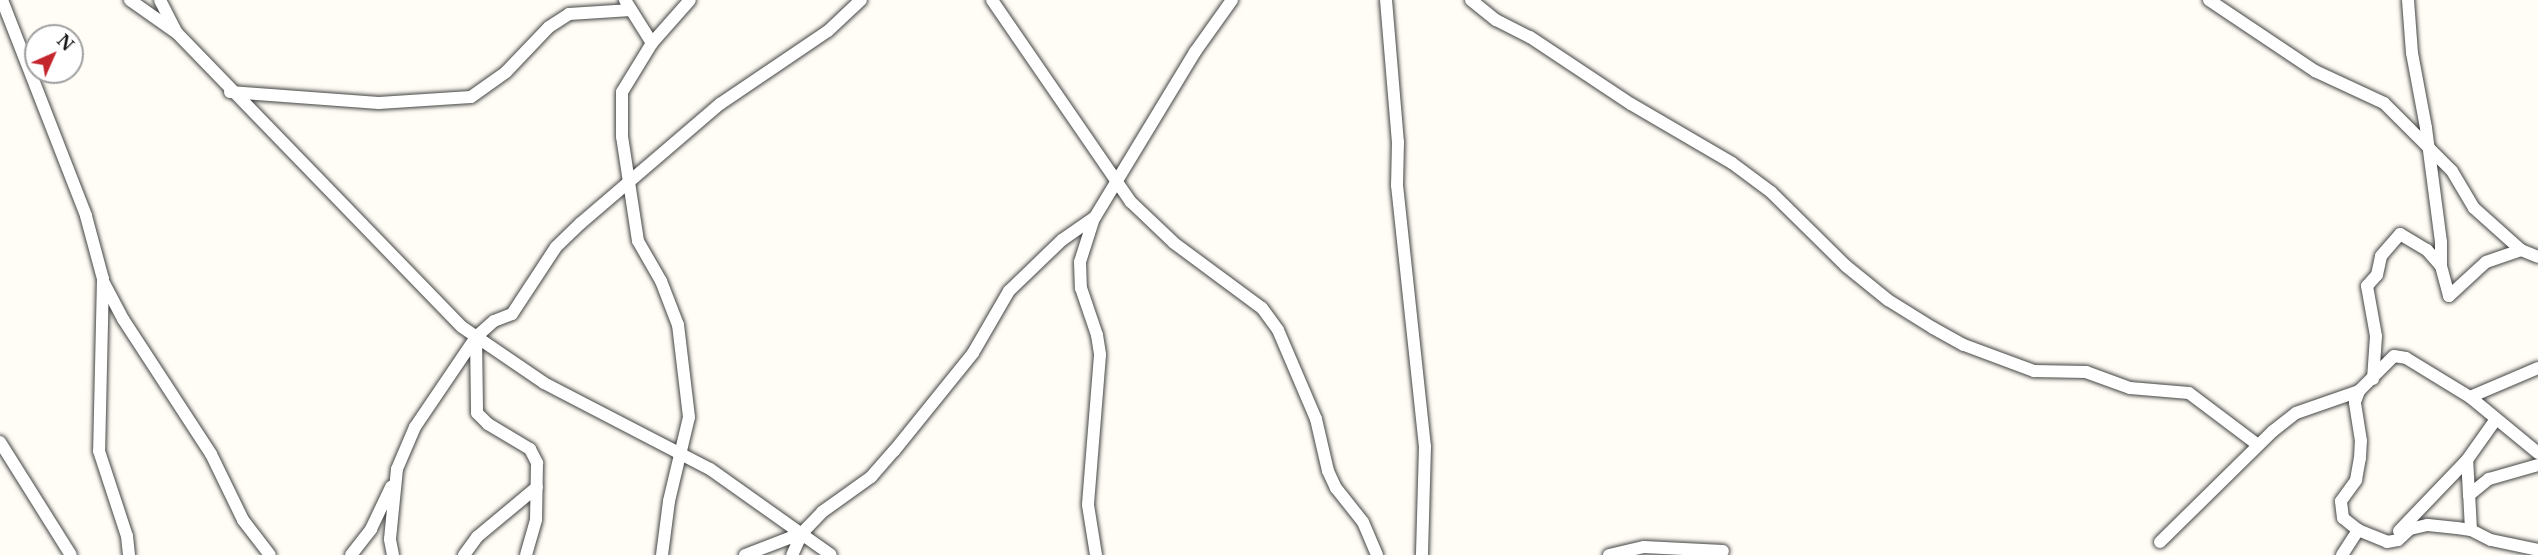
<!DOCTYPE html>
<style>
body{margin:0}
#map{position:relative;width:2538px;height:555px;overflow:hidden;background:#fffdf5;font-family:"Libre Baskerville",serif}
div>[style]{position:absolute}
.roads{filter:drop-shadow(0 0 2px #444) drop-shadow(0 0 2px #444)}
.minor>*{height:12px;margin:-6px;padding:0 6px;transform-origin:6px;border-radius:6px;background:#fff}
span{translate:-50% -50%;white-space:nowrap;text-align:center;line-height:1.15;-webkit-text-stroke:6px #fff;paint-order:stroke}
.north{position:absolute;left:24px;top:24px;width:60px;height:60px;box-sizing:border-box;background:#fff;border:2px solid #a0a0a0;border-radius:50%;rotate:45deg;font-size:16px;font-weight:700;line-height:24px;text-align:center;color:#111}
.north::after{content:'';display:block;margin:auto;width:21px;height:27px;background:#c4262e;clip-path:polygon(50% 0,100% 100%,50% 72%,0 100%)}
</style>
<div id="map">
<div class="roads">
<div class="minor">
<i style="left:2px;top:0;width:232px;rotate:68.7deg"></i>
<i style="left:86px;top:216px;width:65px;rotate:74.9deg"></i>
<i style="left:103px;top:279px;width:172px;rotate:91.3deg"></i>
<i style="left:99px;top:451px;width:89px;rotate:71.8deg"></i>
<i style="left:127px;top:536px;width:19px;rotate:84deg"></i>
<i style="left:130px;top:0;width:57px;rotate:35.1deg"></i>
<i style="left:177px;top:33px;width:409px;rotate:45.9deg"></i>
<i style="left:462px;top:327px;width:99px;rotate:34.3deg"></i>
<i style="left:544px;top:383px;width:187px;rotate:27.4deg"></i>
<i style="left:710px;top:469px;width:148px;rotate:35.4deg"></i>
<i style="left:160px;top:0;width:35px;rotate:63deg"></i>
<i style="left:625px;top:0;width:51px;rotate:57.9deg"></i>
<i style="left:992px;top:0;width:245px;rotate:55.5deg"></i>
<i style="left:1131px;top:202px;width:59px;rotate:43.6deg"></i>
<i style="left:1174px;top:243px;width:109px;rotate:36.5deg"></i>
<i style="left:1262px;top:308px;width:27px;rotate:54deg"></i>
<i style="left:1278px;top:330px;width:97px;rotate:66.9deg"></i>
<i style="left:1316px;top:419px;width:53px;rotate:77deg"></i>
<i style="left:1328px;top:471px;width:19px;rotate:65deg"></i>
<i style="left:1336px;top:488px;width:43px;rotate:51.5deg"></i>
<i style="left:1363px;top:522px;width:36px;rotate:67deg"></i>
<i style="left:1386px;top:0;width:143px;rotate:85.2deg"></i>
<i style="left:1398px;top:142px;width:43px;rotate:91.3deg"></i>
<i style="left:1397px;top:185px;width:262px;rotate:83.9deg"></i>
<i style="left:1425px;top:446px;width:109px;rotate:91.6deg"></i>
<i style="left:1471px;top:0;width:32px;rotate:39deg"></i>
<i style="left:1496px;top:20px;width:38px;rotate:27deg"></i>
<i style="left:1530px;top:37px;width:121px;rotate:33.6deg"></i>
<i style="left:1631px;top:104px;width:117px;rotate:30.3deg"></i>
<i style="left:1732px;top:163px;width:49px;rotate:36.6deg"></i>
<i style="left:1771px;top:192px;width:105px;rotate:44.6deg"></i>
<i style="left:1846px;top:266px;width:54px;rotate:39deg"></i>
<i style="left:1888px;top:300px;width:53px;rotate:31.9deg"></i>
<i style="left:1933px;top:328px;width:35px;rotate:29deg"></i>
<i style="left:1964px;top:345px;width:75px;rotate:20.4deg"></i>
<i style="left:2034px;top:371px;width:52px;rotate:1.1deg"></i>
<i style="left:2086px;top:372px;width:47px;rotate:20deg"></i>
<i style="left:2130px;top:388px;width:59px;rotate:4.8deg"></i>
<i style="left:2189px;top:393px;width:86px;rotate:37deg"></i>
<i style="left:2209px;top:0;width:128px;rotate:33.8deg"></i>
<i style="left:2315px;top:71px;width:76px;rotate:24.9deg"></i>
<i style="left:2384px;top:103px;width:96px;rotate:45deg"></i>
<i style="left:2452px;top:171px;width:43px;rotate:59.3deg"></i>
<i style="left:2474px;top:208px;width:63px;rotate:41.8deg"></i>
<i style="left:2408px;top:0;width:53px;rotate:85.7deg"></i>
<i style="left:2412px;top:53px;width:76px;rotate:79.4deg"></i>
<i style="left:2426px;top:128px;width:115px;rotate:82.5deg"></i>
<i style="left:2441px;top:242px;width:24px;rotate:90deg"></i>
<i style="left:230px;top:92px;width:149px;rotate:4.2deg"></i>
<i style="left:379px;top:103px;width:92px;rotate:-3.7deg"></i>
<i style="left:471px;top:97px;width:43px;rotate:-35.5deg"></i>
<i style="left:506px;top:72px;width:62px;rotate:-46.3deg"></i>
<i style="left:549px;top:27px;width:24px;rotate:-33deg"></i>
<i style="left:569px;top:14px;width:62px;rotate:-3.7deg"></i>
<i style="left:1094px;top:218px;width:46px;rotate:107.7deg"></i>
<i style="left:1080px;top:262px;width:26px;rotate:88deg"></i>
<i style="left:1081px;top:288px;width:50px;rotate:71.2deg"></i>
<i style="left:1097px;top:335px;width:20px;rotate:81deg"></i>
<i style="left:1100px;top:355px;width:150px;rotate:94.6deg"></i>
<i style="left:1088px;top:505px;width:51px;rotate:80.9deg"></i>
<i style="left:104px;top:283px;width:41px;rotate:62.2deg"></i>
<i style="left:123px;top:319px;width:161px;rotate:56.9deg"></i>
<i style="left:211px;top:454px;width:73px;rotate:64.1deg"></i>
<i style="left:243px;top:520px;width:44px;rotate:52.4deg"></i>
<i style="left:476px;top:338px;width:75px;rotate:89.2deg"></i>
<i style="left:477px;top:413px;width:16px;rotate:45deg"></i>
<i style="left:488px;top:424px;width:49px;rotate:30.8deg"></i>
<i style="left:530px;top:449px;width:16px;rotate:63deg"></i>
<i style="left:537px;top:463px;width:57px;rotate:91deg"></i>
<i style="left:536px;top:520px;width:36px;rotate:106deg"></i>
<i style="left:2373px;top:379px;width:43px;rotate:-86deg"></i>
<i style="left:2376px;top:336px;width:51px;rotate:-100.2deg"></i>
<i style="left:2367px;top:286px;width:15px;rotate:-48deg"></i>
<i style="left:2377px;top:275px;width:19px;rotate:-78deg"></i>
<i style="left:2381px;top:256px;width:29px;rotate:-49deg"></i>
<i style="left:2400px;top:234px;width:31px;rotate:31deg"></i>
<i style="left:2427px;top:250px;width:21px;rotate:49deg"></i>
<i style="left:2441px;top:266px;width:31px;rotate:75deg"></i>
<i style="left:2449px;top:296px;width:50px;rotate:-42.6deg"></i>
<i style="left:2486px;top:262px;width:37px;rotate:-19deg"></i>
<i style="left:2521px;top:250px;width:18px;rotate:22deg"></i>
<i style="left:2470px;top:397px;width:74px;rotate:-23.1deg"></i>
<i style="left:0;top:442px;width:133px;rotate:57.9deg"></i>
<i style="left:2469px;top:495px;width:35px;rotate:-93deg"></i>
<i style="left:2467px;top:460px;width:50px;rotate:-54.7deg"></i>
<i style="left:2358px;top:530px;width:31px;rotate:22deg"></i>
<i style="left:2387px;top:542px;width:11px;rotate:-10deg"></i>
<i style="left:2398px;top:540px;width:16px;rotate:-43deg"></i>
<i style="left:2410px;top:529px;width:18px;rotate:-13deg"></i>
<i style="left:2428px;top:525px;width:29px;rotate:6deg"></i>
<i style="left:2457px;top:528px;width:14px;rotate:8deg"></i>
<i style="left:2471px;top:530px;width:22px;rotate:27deg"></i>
<i style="left:2491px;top:540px;width:48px;rotate:12deg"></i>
<i style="left:2471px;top:530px;width:35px;rotate:-93deg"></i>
<i style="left:2469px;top:495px;width:26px;rotate:-39deg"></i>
<i style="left:2489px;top:479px;width:51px;rotate:-15.9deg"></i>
<i style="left:2399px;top:531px;width:98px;rotate:-46.2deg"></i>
<i style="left:802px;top:533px;width:29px;rotate:-46deg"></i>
<i style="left:822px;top:512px;width:60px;rotate:-35.5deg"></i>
<i style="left:871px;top:477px;width:35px;rotate:-49deg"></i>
<i style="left:894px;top:451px;width:126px;rotate:-51.1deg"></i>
<i style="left:973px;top:353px;width:72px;rotate:-59.9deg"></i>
<i style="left:1009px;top:291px;width:74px;rotate:-43.9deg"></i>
<i style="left:1062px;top:240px;width:40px;rotate:-34.9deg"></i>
<i style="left:1095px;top:217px;width:193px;rotate:-58.8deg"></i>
<i style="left:1195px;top:52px;width:64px;rotate:-54.6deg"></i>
<i style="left:2160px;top:542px;width:158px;rotate:-44.5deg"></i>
<i style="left:2273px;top:431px;width:29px;rotate:-38deg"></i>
<i style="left:2296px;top:413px;width:67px;rotate:-19.2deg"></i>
<i style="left:351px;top:555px;width:33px;rotate:-52deg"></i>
<i style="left:371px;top:529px;width:47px;rotate:-64.5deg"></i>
<i style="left:393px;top:555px;width:16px;rotate:-101deg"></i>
<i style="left:390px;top:539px;width:70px;rotate:-84.3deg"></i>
<i style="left:397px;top:469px;width:46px;rotate:-66.8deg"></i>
<i style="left:415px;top:427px;width:109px;rotate:-55.9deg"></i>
<i style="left:476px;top:337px;width:24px;rotate:-42deg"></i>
<i style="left:494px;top:321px;width:19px;rotate:-21deg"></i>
<i style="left:512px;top:314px;width:80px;rotate:-56.7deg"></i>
<i style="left:556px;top:247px;width:35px;rotate:-44deg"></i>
<i style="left:581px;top:223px;width:183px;rotate:-40.6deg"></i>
<i style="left:720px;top:104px;width:130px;rotate:-34.1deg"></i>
<i style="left:828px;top:31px;width:45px;rotate:-43.2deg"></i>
<i style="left:464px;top:555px;width:22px;rotate:-54deg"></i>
<i style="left:477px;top:537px;width:78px;rotate:-39.8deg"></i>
<i style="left:662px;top:555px;width:54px;rotate:-82.6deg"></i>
<i style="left:669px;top:501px;width:86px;rotate:-76.6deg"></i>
<i style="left:689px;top:417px;width:93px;rotate:-96.8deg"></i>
<i style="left:678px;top:325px;width:47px;rotate:-111.1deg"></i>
<i style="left:661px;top:281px;width:46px;rotate:-119.9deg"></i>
<i style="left:638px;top:241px;width:105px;rotate:-98.7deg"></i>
<i style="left:622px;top:137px;width:45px;rotate:-90deg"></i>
<i style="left:622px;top:92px;width:57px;rotate:-58.5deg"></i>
<i style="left:652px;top:43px;width:57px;rotate:-48.5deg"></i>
<i style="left:745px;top:555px;width:61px;rotate:-21.1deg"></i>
<i style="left:802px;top:533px;width:24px;rotate:114deg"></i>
<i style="left:1609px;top:555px;width:36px;rotate:-13deg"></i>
<i style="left:1644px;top:547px;width:79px;rotate:2.9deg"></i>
<i style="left:2342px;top:555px;width:30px;rotate:-57deg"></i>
<i style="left:2358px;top:530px;width:19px;rotate:-141deg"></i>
<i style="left:2343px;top:518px;width:17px;rotate:-97deg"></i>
<i style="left:2341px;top:501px;width:26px;rotate:-54deg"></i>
<i style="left:2356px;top:480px;width:22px;rotate:-80deg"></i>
<i style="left:2360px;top:458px;width:17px;rotate:-87deg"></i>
<i style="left:2361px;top:441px;width:39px;rotate:-99deg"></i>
<i style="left:2355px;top:402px;width:12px;rotate:-70deg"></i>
<i style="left:2359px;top:391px;width:49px;rotate:-45deg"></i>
<i style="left:2394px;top:356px;width:12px;rotate:9deg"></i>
<i style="left:2406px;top:358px;width:75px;rotate:31.4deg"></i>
<i style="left:2470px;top:397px;width:88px;rotate:39.5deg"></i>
</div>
</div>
<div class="north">N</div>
</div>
